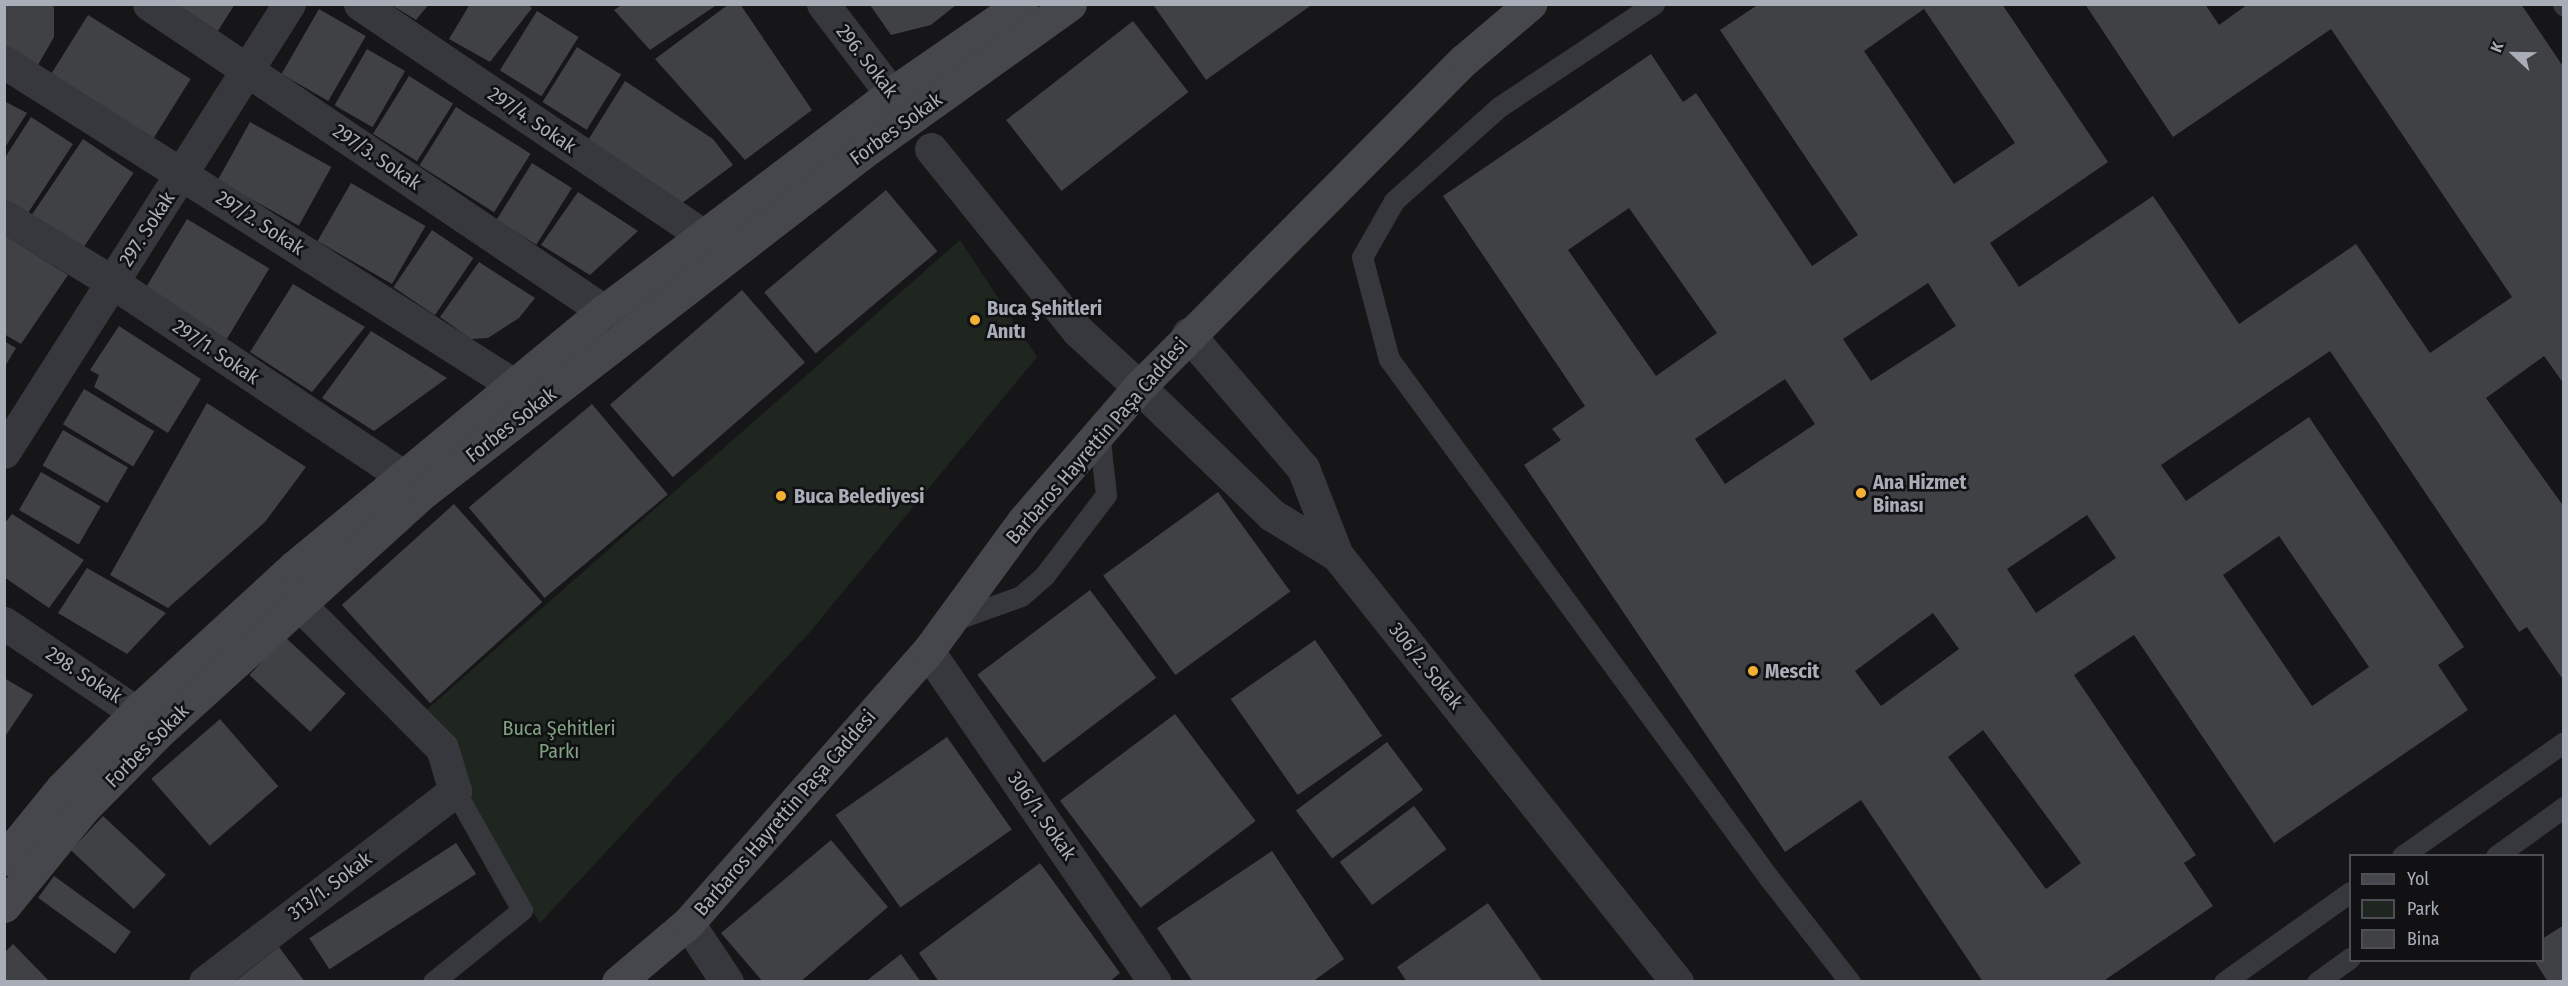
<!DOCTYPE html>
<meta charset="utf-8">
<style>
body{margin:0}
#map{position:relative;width:2568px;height:986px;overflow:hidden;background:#161618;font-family:"Fira Sans Condensed",sans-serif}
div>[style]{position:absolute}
.green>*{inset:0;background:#1e261f}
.building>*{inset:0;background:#404145;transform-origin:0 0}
.service>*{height:21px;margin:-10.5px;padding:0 10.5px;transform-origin:10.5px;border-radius:10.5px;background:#37383d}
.minor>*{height:33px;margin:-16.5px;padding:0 16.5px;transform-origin:16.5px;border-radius:16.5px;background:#37383d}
.tertiary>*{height:33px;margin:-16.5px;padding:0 16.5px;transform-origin:16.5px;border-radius:16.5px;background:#37383d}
.secondary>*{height:33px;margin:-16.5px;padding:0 16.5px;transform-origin:16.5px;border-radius:16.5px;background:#45474d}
.dots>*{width:16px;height:16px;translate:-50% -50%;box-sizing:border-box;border:3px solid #111113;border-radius:50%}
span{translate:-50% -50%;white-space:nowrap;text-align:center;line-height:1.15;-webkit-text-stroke:5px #111113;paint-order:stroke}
.street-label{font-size:20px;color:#a8adb8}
.poi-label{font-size:20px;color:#a8adb8;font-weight:700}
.left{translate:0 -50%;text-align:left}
.park-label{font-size:20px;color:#7fa381}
.frame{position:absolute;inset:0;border:6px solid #a8adb8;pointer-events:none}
.legend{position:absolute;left:2349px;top:854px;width:195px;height:108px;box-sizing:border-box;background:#111113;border:2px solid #4d4f55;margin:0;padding:8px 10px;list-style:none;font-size:18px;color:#a8adb8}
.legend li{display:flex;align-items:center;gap:12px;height:30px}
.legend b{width:30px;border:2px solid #4d4f55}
.north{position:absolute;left:2484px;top:24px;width:60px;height:60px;-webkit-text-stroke:4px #111113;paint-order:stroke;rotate:292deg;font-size:16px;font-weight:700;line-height:24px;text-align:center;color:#a8adb8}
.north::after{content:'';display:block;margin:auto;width:21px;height:27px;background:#a8adb8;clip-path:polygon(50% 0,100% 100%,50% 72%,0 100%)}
</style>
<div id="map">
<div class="green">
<i style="clip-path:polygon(960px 240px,1037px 357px,809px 633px,540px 923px,415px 720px)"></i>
</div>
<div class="building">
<i style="clip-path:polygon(4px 4px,52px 4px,54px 8px,54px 37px,38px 65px,4px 45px)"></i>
<i style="clip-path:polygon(164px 4px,235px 4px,214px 37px)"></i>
<i style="clip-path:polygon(390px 4px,429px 4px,416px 20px)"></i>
<i style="clip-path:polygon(470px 4px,526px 4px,532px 8px,490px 62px,449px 39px)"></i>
<i style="clip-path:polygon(623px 4px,718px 4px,650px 50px,614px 10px)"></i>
<i style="clip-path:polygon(729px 4px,740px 4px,812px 110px,745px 160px,655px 59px)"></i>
<i style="clip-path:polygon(1157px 4px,1313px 4px,1206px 80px,1154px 6px)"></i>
<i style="clip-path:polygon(evenodd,1759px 4px,2002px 4px,2108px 162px,1990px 243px,2019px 287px,2153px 196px,2239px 324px,2356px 244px,2430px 353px,2512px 297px,2331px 29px,2173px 137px,2085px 4px,2205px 4px,2219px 25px,2248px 4px,2521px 4px,2564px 68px,2564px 384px,2544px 356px,2486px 398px,2564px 507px,2564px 681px,2527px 627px,2519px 632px,2330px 351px,2161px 465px,2186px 501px,2309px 417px,2464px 647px,2438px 665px,2468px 710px,2274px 843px,2134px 635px,2074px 675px,2196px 855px,2184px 863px,2213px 906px,2102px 982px,1983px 982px,1861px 800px,1785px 852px,1524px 465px,1561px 440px,1552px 429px,1585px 406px,1443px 196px,1651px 54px,1683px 102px,1696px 93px,1812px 266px,1858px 235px,1720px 30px,1759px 4px,1924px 9px,2015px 143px,1954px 184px,1864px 51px,1924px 9px,1759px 4px,1629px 208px,1717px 333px,1656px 376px,1568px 250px,1629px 208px,1759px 4px,1928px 283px,1956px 326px,1871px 381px,1843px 339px,1928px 283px,1759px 4px,1785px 379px,1815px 424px,1725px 484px,1695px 439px,1785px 379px,1759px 4px,2087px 515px,2116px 558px,2036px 613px,2007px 569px,2087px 515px,1759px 4px,2279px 536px,2369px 667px,2312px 706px,2223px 575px,2279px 536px,1759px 4px,1933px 613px,1959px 649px,1881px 706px,1855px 671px,1933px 613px,1759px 4px,1983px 730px,2081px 863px,2046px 889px,1948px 757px,1983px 730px)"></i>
<i style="clip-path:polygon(870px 5px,956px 5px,931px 25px,891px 35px)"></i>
<i style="left:319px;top:9px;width:54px;height:75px;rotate:30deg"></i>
<i style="left:537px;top:11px;width:49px;height:70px;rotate:32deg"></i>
<i style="left:88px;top:15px;width:121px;height:71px;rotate:32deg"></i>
<i style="left:1133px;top:21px;width:90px;height:161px;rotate:52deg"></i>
<i style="left:577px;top:47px;width:52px;height:65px;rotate:32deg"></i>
<i style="left:367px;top:49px;width:44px;height:65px;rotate:30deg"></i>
<i style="left:409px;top:76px;width:52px;height:68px;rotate:32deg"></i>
<i style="clip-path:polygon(625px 81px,713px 139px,733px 165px,678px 206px,585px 145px)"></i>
<i style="clip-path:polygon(4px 101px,27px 113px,4px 149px)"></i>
<i style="left:456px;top:107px;width:88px;height:69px;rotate:32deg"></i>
<i style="clip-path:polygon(31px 117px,73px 144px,28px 213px,4px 199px,4px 159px)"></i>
<i style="left:250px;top:122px;width:93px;height:67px;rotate:29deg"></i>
<i style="left:83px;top:139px;width:61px;height:93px;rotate:34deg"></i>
<i style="left:532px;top:163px;width:47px;height:67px;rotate:32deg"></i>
<i style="left:351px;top:183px;width:86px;height:67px;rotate:30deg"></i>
<i style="left:886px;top:190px;width:80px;height:159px;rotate:50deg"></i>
<i style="clip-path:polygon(578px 192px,638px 231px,590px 275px,541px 245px)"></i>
<i style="left:187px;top:219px;width:96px;height:83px;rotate:31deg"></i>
<i style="left:432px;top:230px;width:50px;height:69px;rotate:34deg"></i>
<i style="clip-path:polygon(4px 235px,68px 275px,21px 344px,4px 334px)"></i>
<i style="clip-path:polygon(479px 262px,535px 298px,519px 318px,488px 338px,471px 339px,440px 317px)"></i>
<i style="clip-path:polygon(293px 284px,365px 327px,312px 392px,250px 352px)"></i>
<i style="left:742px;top:290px;width:96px;height:175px;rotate:49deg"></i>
<i style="clip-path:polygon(119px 326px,201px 379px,168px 433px,94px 387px,99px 375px,90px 370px)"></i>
<i style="clip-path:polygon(371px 331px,447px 378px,374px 431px,322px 398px)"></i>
<i style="clip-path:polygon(4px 341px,16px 348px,4px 368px)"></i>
<i style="left:84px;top:389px;width:82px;height:41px;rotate:31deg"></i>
<i style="clip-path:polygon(207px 403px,306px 467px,265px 522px,168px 608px,110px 575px)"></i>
<i style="left:592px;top:404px;width:118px;height:161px;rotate:50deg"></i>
<i style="left:63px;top:430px;width:75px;height:41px;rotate:30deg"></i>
<i style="left:41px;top:472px;width:69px;height:44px;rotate:30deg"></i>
<i style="left:1218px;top:492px;width:123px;height:142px;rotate:54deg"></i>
<i style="left:454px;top:504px;width:132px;height:151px;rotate:48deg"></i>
<i style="clip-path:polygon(12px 514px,84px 560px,49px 608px,4px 577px,4px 524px)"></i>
<i style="clip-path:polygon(87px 568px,166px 613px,127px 654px,58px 613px)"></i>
<i style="left:1090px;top:590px;width:110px;height:141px;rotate:53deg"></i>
<i style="left:285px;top:637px;width:83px;height:52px;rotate:43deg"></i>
<i style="left:1315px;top:640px;width:117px;height:103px;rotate:55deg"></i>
<i style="clip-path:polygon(4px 678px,33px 695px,4px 738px)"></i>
<i style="left:1175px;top:714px;width:134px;height:144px;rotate:53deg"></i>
<i style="left:220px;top:719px;width:89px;height:91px;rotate:49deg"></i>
<i style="left:947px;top:737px;width:113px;height:136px;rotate:55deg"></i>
<i style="left:1387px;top:742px;width:60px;height:114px;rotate:53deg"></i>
<i style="left:1414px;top:806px;width:54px;height:93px;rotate:53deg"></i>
<i style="left:103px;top:816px;width:86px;height:47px;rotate:43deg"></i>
<i style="clip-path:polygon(831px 840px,888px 907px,800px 982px,763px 982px,721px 933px)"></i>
<i style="left:456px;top:843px;width:37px;height:175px;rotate:57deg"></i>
<i style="clip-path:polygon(1272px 851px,1344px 959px,1312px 982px,1193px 982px,1157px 928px)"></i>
<i style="clip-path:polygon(1040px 863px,1120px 973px,1109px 982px,939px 982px,919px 953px)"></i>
<i style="left:54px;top:876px;width:95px;height:27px;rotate:36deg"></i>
<i style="clip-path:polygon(1488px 903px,1543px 982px,1407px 982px,1397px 967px)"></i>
<i style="clip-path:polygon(2564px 925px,2564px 982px,2548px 982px,2534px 960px,2542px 960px,2542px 939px)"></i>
<i style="clip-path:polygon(13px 944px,50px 982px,4px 982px,4px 953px)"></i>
<i style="clip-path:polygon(279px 947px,305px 982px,234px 982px)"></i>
<i style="clip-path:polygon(901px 954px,921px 982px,865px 982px)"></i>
</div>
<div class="service">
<i style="left:1654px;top:4px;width:186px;rotate:146.4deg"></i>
<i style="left:1499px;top:107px;width:141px;rotate:138.2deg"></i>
<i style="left:1394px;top:201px;width:64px;rotate:119.7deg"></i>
<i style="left:1362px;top:257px;width:106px;rotate:75.2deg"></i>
<i style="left:1389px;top:359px;width:643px;rotate:53.79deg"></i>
<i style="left:1769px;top:878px;width:132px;rotate:52.1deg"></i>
<i style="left:2563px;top:4px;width:2px;rotate:63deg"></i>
<i style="left:954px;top:620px;width:71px;rotate:-19.7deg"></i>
<i style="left:1021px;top:596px;width:30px;rotate:-41deg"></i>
<i style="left:1044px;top:576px;width:102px;rotate:-52.6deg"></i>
<i style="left:1106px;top:495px;width:63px;rotate:-96.3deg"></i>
<i style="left:2402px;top:856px;width:198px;rotate:-35.1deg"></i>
<i style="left:2496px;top:856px;width:84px;rotate:-35.8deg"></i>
<i style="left:433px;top:982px;width:114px;rotate:-39deg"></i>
<i style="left:522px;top:910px;width:137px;rotate:-119.4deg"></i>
<i style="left:2224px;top:982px;width:155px;rotate:-35.5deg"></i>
<i style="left:2317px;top:982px;width:41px;rotate:-36deg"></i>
</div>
<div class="minor">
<i style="left:149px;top:4px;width:549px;rotate:34.01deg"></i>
<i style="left:360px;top:4px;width:415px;rotate:34deg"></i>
<i style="left:4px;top:62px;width:604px;rotate:32.35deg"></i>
<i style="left:931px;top:149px;width:234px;rotate:51.1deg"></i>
<i style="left:1078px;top:331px;width:83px;rotate:42.6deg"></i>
<i style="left:4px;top:216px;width:127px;rotate:31.4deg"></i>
<i style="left:112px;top:282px;width:376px;rotate:33.7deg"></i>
<i style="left:4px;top:452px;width:531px;rotate:-57.54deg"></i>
<i style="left:4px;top:623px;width:187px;rotate:34.1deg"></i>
<i style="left:928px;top:651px;width:401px;rotate:55.6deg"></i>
<i style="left:688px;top:923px;width:71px;rotate:56.5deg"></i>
<i style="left:205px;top:982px;width:315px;rotate:-37.4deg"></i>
<i style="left:455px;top:791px;width:45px;rotate:-106.8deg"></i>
<i style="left:442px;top:748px;width:204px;rotate:-134.8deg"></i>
</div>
<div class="tertiary">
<i style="left:823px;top:4px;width:142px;rotate:52.7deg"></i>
<i style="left:1188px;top:334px;width:177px;rotate:49.4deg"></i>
<i style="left:1303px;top:468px;width:93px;rotate:68.7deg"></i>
<i style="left:1139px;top:387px;width:185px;rotate:43.9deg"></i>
<i style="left:1272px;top:515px;width:76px;rotate:31.6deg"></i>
<i style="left:1337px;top:555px;width:546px;rotate:51.47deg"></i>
</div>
<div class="secondary">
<i style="left:4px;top:859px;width:92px;rotate:-50.8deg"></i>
<i style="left:62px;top:788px;width:109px;rotate:-45.7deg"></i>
<i style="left:138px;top:710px;width:212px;rotate:-42.5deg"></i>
<i style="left:294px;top:567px;width:402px;rotate:-39.6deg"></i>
<i style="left:604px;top:311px;width:361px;rotate:-37.1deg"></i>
<i style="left:892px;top:93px;width:157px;rotate:-34.6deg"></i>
<i style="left:4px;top:906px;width:127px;rotate:-50.8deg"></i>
<i style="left:84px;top:808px;width:110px;rotate:-45.4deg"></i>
<i style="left:161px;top:730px;width:356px;rotate:-42.2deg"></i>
<i style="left:425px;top:491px;width:561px;rotate:-37.69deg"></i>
<i style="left:869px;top:148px;width:247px;rotate:-35.6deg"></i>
<i style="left:618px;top:982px;width:92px;rotate:-40.1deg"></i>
<i style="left:688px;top:923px;width:363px;rotate:-48.6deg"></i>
<i style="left:928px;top:651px;width:161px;rotate:-53.8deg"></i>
<i style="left:1023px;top:521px;width:177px;rotate:-49.1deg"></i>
<i style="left:1139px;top:387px;width:461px;rotate:-45.2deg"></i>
<i style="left:1464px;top:60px;width:87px;rotate:-40.3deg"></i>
</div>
<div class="dots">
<i style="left:975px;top:320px;background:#f2b134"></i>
<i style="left:1861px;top:493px;background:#f2b134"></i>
<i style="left:781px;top:496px;background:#f2b134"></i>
<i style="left:1753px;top:671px;background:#f2b134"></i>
</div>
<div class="street-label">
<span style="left:867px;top:61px;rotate:52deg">296. Sokak</span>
<span style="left:532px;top:120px;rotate:34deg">297/4. Sokak</span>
<span style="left:896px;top:129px;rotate:-36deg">Forbes Sokak</span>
<span style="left:377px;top:157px;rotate:34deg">297/3. Sokak</span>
<span style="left:260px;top:223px;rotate:33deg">297/2. Sokak</span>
<span style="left:147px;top:229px;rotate:-57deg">297. Sokak</span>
<span style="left:216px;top:352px;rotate:34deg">297/1. Sokak</span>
<span style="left:511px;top:425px;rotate:-38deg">Forbes Sokak</span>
<span style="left:1097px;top:441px;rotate:-49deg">Barbaros Hayrettin Paşa Caddesi</span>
<span style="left:1426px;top:666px;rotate:51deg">306/2. Sokak</span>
<span style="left:84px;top:675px;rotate:33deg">298. Sokak</span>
<span style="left:147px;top:746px;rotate:-45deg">Forbes Sokak</span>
<span style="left:785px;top:813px;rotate:-49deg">Barbaros Hayrettin Paşa Caddesi</span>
<span style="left:1042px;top:816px;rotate:55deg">306/1. Sokak</span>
<span style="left:330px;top:886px;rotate:-37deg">313/1. Sokak</span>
</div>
<div class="poi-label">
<span class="left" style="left:987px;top:320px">Buca Şehitleri<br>Anıtı</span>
<span class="left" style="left:1873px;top:494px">Ana Hizmet<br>Binası</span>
<span class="left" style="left:794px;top:496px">Buca Belediyesi</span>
<span class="left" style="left:1765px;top:671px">Mescit</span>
</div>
<div class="park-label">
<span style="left:559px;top:740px">Buca Şehitleri<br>Parkı</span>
</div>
<div class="frame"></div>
<ul class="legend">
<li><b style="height:8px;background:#45474d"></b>Yol</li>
<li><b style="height:16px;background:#1e261f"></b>Park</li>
<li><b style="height:16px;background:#404145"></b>Bina</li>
</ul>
<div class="north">K</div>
</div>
